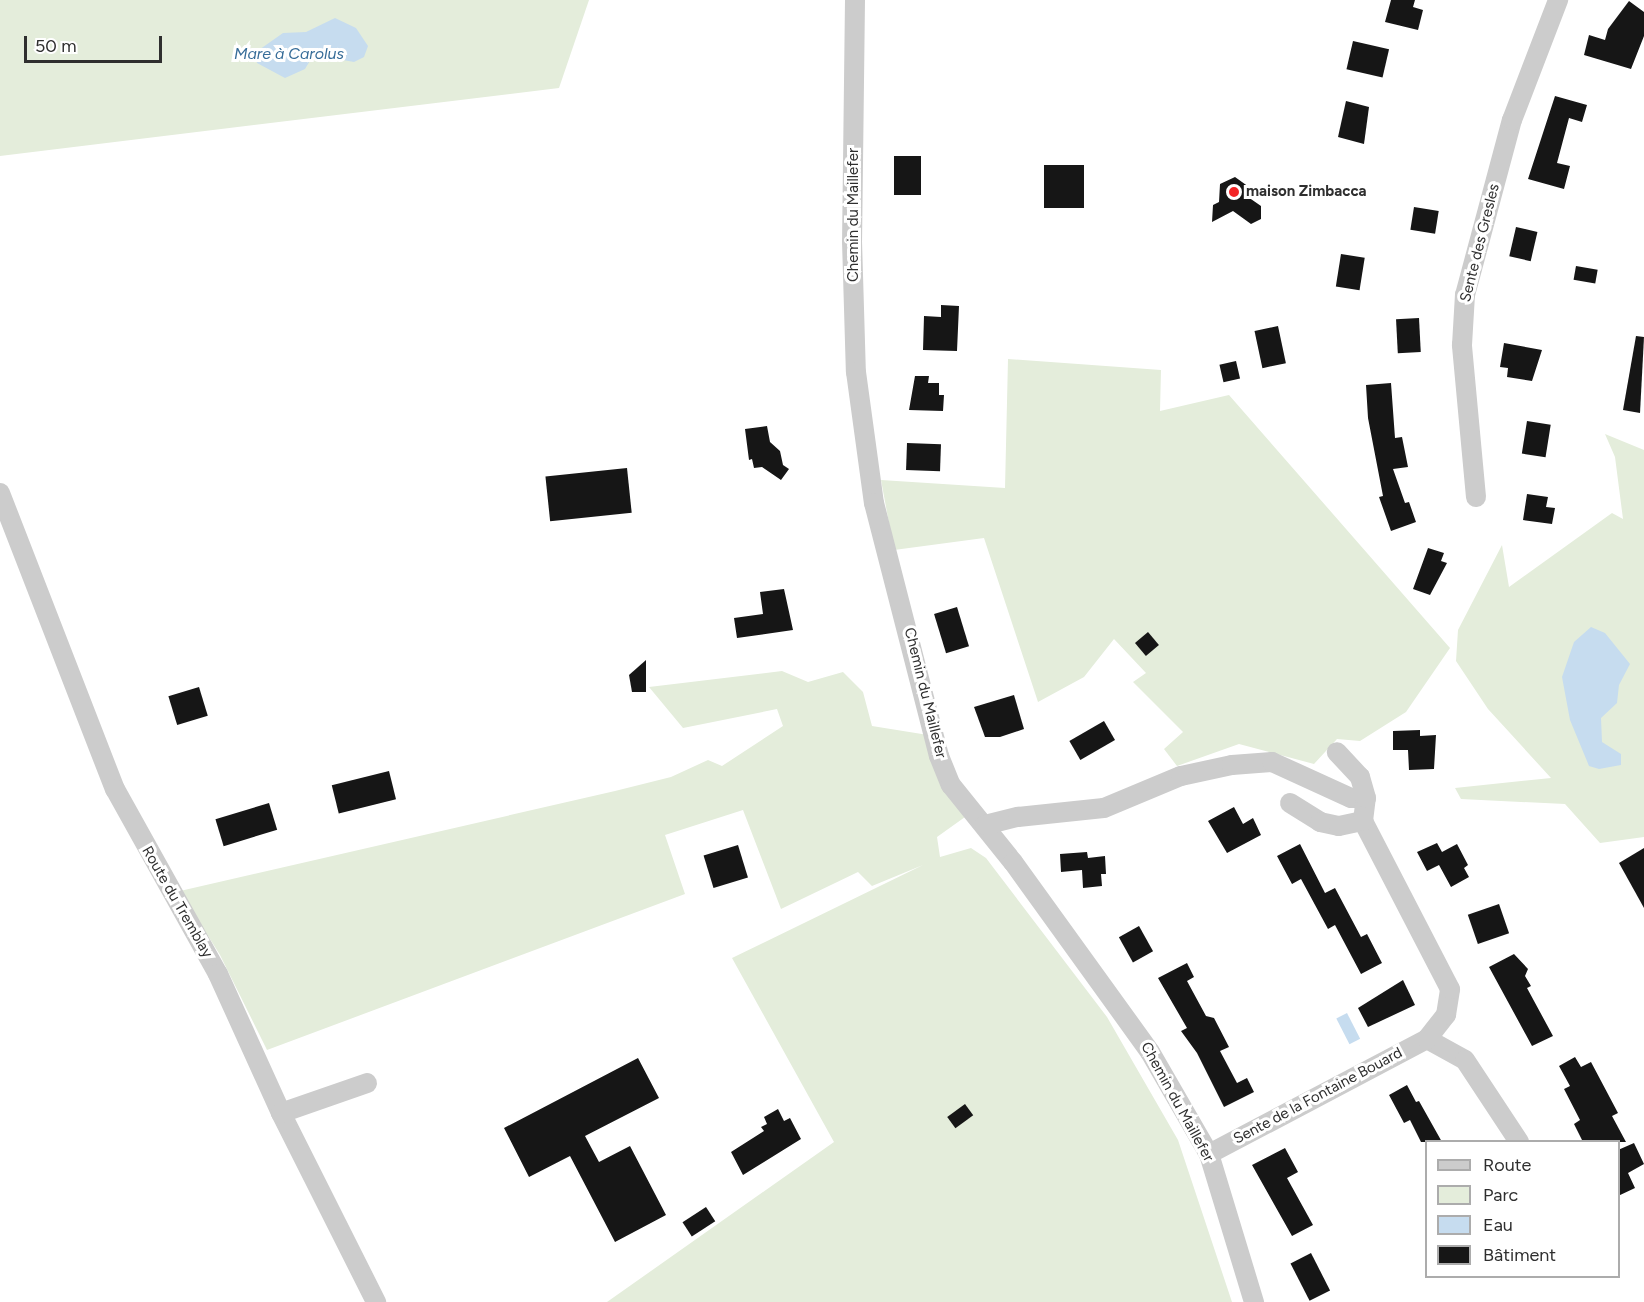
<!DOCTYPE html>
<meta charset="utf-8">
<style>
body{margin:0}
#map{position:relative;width:1644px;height:1302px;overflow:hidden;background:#fff;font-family:Figtree,sans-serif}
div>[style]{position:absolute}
.green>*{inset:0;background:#e4eddb}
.water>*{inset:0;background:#c6dcef;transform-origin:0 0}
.building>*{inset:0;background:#161616;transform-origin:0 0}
.minor>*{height:20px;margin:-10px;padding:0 10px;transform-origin:10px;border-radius:10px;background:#ccc}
.dots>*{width:16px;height:16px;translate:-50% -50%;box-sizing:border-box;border:3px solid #fff;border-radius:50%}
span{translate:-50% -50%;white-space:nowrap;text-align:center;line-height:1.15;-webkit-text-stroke:6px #fff;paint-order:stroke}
.poi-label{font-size:15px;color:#2f2f2f;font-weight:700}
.left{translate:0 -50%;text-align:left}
.street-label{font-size:15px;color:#2f2f2f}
.water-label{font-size:16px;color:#366c98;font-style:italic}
.legend{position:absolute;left:1425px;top:1140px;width:195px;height:138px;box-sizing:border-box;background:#fff;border:2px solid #acacac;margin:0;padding:8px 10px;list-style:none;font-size:18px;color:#2f2f2f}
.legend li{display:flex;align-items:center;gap:12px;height:30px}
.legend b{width:30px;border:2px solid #acacac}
.scale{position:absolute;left:24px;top:36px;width:138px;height:27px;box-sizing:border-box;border:3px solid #2f2f2f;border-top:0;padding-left:8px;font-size:18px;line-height:21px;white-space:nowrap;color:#2f2f2f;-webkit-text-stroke:4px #fff;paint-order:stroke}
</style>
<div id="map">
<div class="green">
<i style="clip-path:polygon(0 0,589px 0,559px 88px,0 156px)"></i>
<i style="clip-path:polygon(1008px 359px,1161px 370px,1160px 411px,1229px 395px,1450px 648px,1406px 712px,1360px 741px,1337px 739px,1314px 764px,1239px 744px,1177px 766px,1164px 749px,1183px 732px,1133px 682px,1146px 673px,1114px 639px,1084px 677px,1038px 702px,984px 538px,894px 550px,881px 480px,1005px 488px)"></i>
<i style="clip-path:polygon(1605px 434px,1644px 450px,1644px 837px,1600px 843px,1565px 804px,1461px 799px,1455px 788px,1551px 778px,1488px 709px,1456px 661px,1458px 630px,1502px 545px,1509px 587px,1612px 513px,1623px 519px,1615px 457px)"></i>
<i style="clip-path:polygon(782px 671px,808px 682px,843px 672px,863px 692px,872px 726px,928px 735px,965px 817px,937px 837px,940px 857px,971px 848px,986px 858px,1107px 1017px,1178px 1140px,1232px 1302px,607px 1302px,834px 1142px,732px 958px,923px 865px,872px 886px,858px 872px,781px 909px,743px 810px,665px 835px,685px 894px,267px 1050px,220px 955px,180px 891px,615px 791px,671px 777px,708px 760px,722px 766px,783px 726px,777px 709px,683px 728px,649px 687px)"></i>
</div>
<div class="water">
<i style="clip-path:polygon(335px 18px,356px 28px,368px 46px,364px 57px,354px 62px,332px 58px,311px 59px,305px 69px,285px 78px,257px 63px,256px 52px,283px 33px,306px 32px)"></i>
<i style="clip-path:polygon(1591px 627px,1605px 633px,1630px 664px,1619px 685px,1617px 703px,1601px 718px,1602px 742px,1621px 754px,1621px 765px,1599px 769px,1589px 766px,1570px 720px,1562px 677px,1574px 642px)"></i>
<i style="left:1347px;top:1013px;width:29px;height:12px;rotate:63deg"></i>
</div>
<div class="building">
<i style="clip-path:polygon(1391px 0,1415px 0,1413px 7px,1423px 10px,1418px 30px,1385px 22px)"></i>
<i style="clip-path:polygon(1629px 1px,1644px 12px,1644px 36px,1631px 69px,1584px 55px,1589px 35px,1605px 40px,1608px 29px)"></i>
<i style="left:1353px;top:41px;width:37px;height:29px;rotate:13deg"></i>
<i style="clip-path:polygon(1555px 96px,1587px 105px,1582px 122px,1569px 118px,1557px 163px,1570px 166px,1564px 189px,1528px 179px)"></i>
<i style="clip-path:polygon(1346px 101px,1369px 107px,1364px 144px,1338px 137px)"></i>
<i style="left:894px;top:156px;width:27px;height:39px"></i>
<i style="left:1044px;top:165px;width:40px;height:43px"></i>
<i style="clip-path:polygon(1235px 177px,1249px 187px,1248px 197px,1261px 206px,1261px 219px,1251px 224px,1233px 211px,1212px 222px,1213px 205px,1219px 202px,1220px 184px)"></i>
<i style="left:1414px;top:207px;width:25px;height:23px;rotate:9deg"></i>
<i style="left:1516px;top:227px;width:22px;height:30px;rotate:13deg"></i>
<i style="left:1341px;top:254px;width:24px;height:33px;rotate:9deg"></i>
<i style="left:1576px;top:266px;width:22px;height:14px;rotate:10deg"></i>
<i style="clip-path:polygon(941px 305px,959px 306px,957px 351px,923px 350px,924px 316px,941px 317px)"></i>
<i style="left:1419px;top:318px;width:34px;height:23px;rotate:87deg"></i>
<i style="left:1278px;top:326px;width:38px;height:24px;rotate:78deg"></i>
<i style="clip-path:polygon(1636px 336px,1644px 337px,1640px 413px,1623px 410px)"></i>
<i style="clip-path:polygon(1504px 343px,1542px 350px,1532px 381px,1507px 377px,1508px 368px,1500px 367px)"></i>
<i style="left:1236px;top:361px;width:18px;height:17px;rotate:77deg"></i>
<i style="clip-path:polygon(915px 376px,929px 376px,928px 383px,939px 383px,939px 395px,944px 395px,943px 411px,909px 410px)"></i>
<i style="clip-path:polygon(1391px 383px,1395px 438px,1402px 437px,1408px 467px,1393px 469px,1405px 503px,1409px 502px,1416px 522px,1391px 531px,1379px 497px,1383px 496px,1368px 418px,1366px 385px)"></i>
<i style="left:1527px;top:421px;width:24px;height:33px;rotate:9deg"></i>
<i style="clip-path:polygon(767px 426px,770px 442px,780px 451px,783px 465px,789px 469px,781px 480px,762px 467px,754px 468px,752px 459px,749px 460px,745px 429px)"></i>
<i style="left:907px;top:443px;width:34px;height:27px;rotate:2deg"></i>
<i style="left:627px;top:468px;width:45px;height:82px;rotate:84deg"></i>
<i style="clip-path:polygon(1527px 494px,1548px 497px,1546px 507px,1555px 508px,1552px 524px,1523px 520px)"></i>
<i style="clip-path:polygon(1428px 548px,1444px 553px,1441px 561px,1447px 563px,1430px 595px,1413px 589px)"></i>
<i style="clip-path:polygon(784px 589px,793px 630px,737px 638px,734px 618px,763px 614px,760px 592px)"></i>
<i style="left:957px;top:607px;width:41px;height:24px;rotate:73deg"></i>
<i style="left:1148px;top:632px;width:17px;height:17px;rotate:50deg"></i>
<i style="clip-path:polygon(646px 660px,646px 692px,632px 692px,629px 675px)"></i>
<i style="left:199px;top:687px;width:30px;height:32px;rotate:73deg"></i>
<i style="clip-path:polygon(1014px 695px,1024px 729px,1000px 737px,985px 737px,974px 707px)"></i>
<i style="left:1104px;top:721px;width:22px;height:40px;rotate:60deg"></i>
<i style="clip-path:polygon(1420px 730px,1420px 736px,1436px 735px,1434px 769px,1409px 770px,1408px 750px,1393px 750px,1393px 731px)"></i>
<i style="left:389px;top:771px;width:29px;height:59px;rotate:76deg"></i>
<i style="left:269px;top:803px;width:28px;height:56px;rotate:73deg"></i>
<i style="clip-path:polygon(1234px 807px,1243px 824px,1253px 818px,1261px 835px,1227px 853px,1208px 821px)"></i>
<i style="clip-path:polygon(1437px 843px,1442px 852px,1457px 844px,1468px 865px,1464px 868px,1469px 877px,1451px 887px,1439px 865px,1427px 871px,1417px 852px)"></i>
<i style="clip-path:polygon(1300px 844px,1325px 893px,1335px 888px,1361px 937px,1367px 934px,1382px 963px,1361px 974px,1335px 925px,1328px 929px,1301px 879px,1292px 884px,1277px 856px)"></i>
<i style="left:738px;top:845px;width:34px;height:36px;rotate:73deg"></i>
<i style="clip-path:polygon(1644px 848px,1644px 908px,1619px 863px)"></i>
<i style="clip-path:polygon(1087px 852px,1088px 858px,1105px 856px,1106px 874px,1101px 874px,1102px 886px,1083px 888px,1082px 870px,1061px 872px,1060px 854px)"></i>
<i style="left:1499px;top:904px;width:31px;height:33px;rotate:71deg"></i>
<i style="left:1139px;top:926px;width:29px;height:23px;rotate:61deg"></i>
<i style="clip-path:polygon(1514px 954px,1528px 969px,1525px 976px,1531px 986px,1527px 988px,1553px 1036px,1532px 1046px,1489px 967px)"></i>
<i style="clip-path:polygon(1187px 963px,1194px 977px,1187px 981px,1206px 1016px,1214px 1018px,1229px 1047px,1220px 1051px,1237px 1083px,1247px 1078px,1254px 1092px,1224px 1107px,1197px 1053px,1181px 1031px,1187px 1028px,1158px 978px)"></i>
<i style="clip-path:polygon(1403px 980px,1415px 1005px,1368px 1027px,1358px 1008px)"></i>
<i style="clip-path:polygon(1575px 1057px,1581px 1067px,1591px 1062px,1618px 1113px,1612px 1116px,1626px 1142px,1583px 1142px,1574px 1124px,1580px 1120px,1564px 1089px,1570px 1086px,1559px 1066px)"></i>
<i style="clip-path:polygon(638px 1058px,659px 1098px,585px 1136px,599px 1162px,630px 1146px,666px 1215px,615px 1242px,570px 1156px,529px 1177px,504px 1128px)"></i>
<i style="clip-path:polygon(1407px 1085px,1416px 1102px,1419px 1101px,1442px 1142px,1421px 1142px,1410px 1120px,1404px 1123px,1389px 1095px)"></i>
<i style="left:965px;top:1104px;width:14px;height:22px;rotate:54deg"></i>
<i style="clip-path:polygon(778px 1109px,784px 1121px,790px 1118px,801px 1139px,743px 1175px,731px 1152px,764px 1131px,761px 1127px,767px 1124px,764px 1117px)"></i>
<i style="clip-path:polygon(1634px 1143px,1644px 1164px,1628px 1173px,1635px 1188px,1618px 1196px,1618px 1150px)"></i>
<i style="clip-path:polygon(1285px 1148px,1298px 1172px,1287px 1178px,1313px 1225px,1292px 1236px,1252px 1165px)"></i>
<i style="left:706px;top:1207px;width:17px;height:28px;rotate:57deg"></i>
<i style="left:1311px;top:1253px;width:42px;height:23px;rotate:63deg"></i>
</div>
<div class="minor">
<i style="left:855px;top:0;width:241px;rotate:90.7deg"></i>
<i style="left:852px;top:241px;width:131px;rotate:88.3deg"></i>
<i style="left:856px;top:372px;width:132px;rotate:82.2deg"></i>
<i style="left:874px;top:503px;width:261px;rotate:75.6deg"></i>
<i style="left:939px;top:756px;width:31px;rotate:68deg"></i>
<i style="left:951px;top:785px;width:99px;rotate:51.2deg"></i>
<i style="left:1013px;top:862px;width:234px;rotate:54.2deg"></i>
<i style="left:1150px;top:1052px;width:118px;rotate:60deg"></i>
<i style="left:1209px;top:1154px;width:155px;rotate:73.1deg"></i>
<i style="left:0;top:493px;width:318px;rotate:68.8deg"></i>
<i style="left:115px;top:789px;width:212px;rotate:60.9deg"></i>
<i style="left:218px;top:974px;width:153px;rotate:65.6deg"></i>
<i style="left:281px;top:1113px;width:212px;rotate:63.3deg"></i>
<i style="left:1476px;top:497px;width:153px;rotate:-95.3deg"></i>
<i style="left:1462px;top:345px;width:50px;rotate:-86.6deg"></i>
<i style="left:1465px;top:295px;width:181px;rotate:-75deg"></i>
<i style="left:1512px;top:120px;width:129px;rotate:-69deg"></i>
<i style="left:1290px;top:803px;width:36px;rotate:32deg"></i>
<i style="left:1320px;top:822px;width:19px;rotate:12deg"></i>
<i style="left:1339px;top:826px;width:25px;rotate:-12deg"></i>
<i style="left:985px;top:825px;width:34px;rotate:-14deg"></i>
<i style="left:1018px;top:817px;width:86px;rotate:-6deg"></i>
<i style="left:1104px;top:808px;width:83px;rotate:-22.6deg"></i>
<i style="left:1181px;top:776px;width:52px;rotate:-12.2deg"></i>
<i style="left:1232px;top:765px;width:40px;rotate:-4.3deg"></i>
<i style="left:1272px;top:762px;width:87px;rotate:24.5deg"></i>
<i style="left:1351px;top:798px;width:15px"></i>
<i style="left:1427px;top:1039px;width:43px;rotate:28.9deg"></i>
<i style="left:1465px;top:1060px;width:98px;rotate:56.6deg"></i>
<i style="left:281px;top:1113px;width:91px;rotate:-19.2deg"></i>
<i style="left:1209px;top:1154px;width:246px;rotate:-27.8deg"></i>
<i style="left:1427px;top:1039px;width:31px;rotate:-52deg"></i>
<i style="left:1446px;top:1015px;width:26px;rotate:-81deg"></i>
<i style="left:1450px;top:989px;width:189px;rotate:-117.4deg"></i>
<i style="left:1363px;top:821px;width:23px;rotate:-83deg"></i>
<i style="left:1366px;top:798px;width:22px;rotate:-106deg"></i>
<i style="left:1360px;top:777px;width:34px;rotate:-133deg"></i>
</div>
<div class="dots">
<i style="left:1234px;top:192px;background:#f32426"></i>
</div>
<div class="poi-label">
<span class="left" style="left:1246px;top:192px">maison Zimbacca</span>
</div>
<div class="street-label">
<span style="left:854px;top:215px;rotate:-90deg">Chemin du Maillefer</span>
<span style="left:1480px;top:243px;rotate:-76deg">Sente des Gresles</span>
<span style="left:925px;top:693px;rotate:76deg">Chemin du Maillefer</span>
<span style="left:177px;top:902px;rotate:60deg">Route du Tremblay</span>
<span style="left:1318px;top:1096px;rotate:-28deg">Sente de la Fontaine Bouard</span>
<span style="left:1177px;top:1102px;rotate:61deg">Chemin du Maillefer</span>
</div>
<div class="water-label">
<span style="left:289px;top:54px">Mare à Carolus</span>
</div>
<ul class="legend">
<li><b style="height:8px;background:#ccc"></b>Route</li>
<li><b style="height:16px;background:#e4eddb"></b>Parc</li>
<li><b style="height:16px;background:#c6dcef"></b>Eau</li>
<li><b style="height:16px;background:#161616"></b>Bâtiment</li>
</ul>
<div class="scale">50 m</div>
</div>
